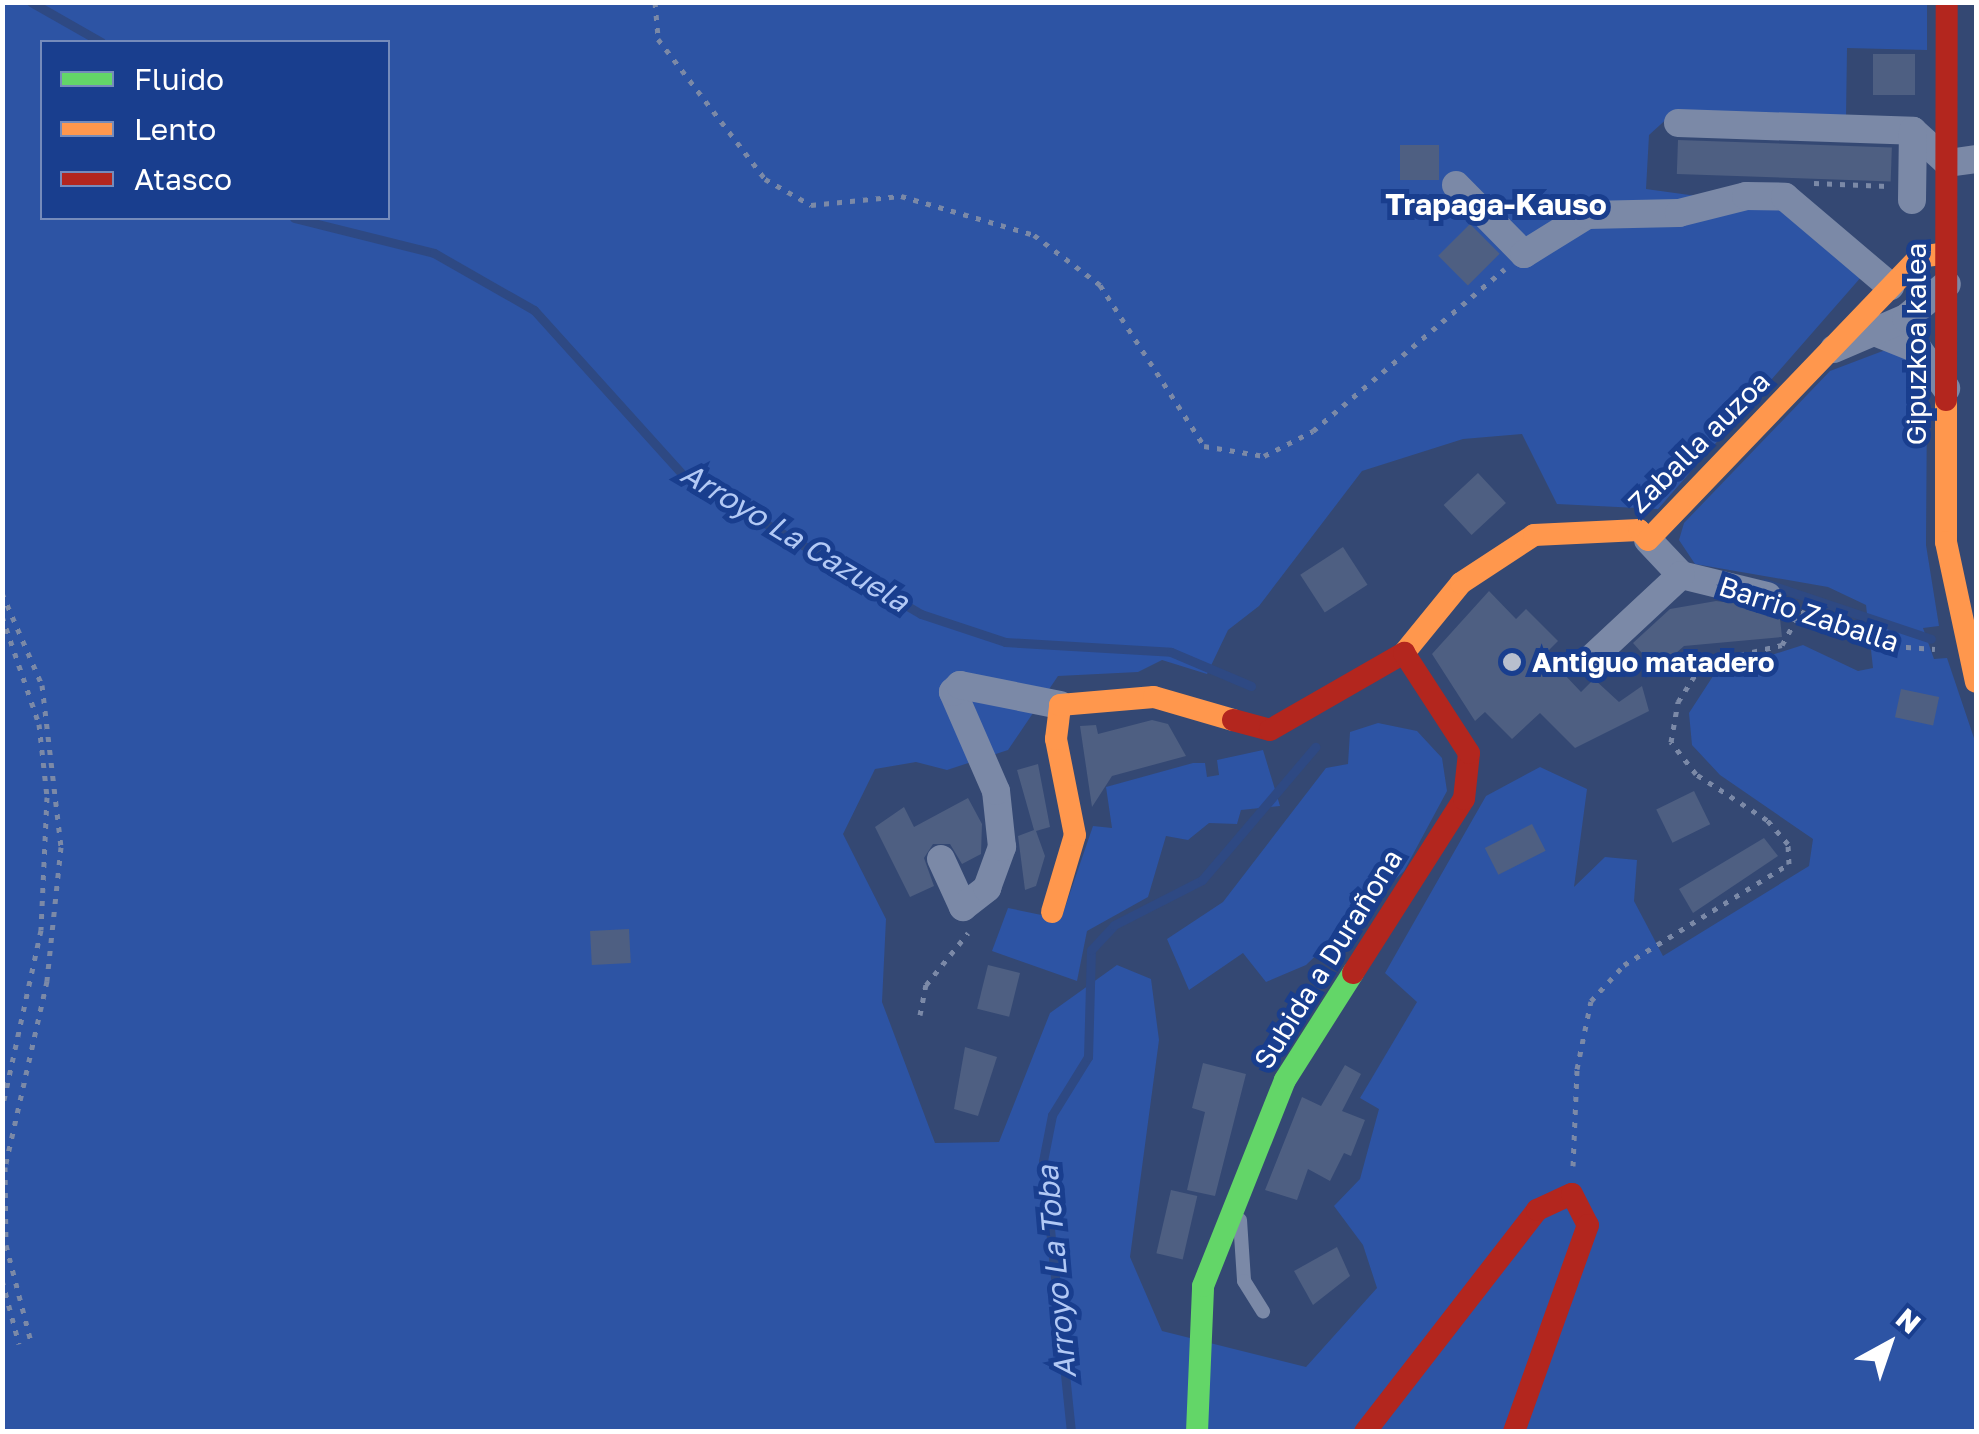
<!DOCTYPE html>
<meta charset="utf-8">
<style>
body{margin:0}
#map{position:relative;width:1979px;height:1434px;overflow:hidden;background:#344873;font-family:"Golos Text",sans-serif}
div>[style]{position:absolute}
.green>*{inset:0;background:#2d54a4}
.stream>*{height:9px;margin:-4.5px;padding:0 4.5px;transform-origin:4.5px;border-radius:4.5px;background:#2e4983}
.building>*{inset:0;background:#4e5f82;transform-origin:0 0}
.path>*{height:5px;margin-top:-2.5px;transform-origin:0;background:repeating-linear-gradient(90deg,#7b89a7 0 5px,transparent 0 13px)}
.lane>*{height:14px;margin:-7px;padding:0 7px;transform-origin:7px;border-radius:7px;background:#7b89a7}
.street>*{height:28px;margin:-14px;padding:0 14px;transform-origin:14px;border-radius:14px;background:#7b89a7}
.fast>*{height:22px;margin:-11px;padding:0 11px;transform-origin:11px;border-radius:11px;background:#63d668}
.slow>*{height:22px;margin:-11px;padding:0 11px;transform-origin:11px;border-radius:11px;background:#ff974d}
.jam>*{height:22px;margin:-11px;padding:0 11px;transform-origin:11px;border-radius:11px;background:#b3261e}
.dots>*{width:28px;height:28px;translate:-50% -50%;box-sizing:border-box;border:5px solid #193e8e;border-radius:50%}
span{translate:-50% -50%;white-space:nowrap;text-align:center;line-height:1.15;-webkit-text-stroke:10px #193e8e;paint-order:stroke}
.street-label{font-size:28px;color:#fff}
.poi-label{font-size:28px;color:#fff;font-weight:700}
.left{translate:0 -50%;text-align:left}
.neighbourhood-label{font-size:30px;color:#fff;font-weight:700}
.water-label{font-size:30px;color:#b2c9f5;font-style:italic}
.frame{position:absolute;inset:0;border:5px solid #fff;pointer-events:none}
.legend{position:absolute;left:40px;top:40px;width:350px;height:180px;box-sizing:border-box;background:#193e8e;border:2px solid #758bbb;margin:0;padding:12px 18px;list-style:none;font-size:30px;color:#fff}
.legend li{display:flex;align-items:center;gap:20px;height:50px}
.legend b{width:50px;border:2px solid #758bbb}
.north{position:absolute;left:1839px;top:1294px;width:100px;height:100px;-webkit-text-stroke:8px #193e8e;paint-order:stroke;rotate:40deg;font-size:28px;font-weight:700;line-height:40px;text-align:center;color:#fff}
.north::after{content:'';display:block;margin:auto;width:35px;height:45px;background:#fff;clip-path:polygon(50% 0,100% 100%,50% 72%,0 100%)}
</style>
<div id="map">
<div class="green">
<i style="clip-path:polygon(evenodd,3px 3px,1927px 3px,1927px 50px,1847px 48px,1846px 119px,1671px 115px,1649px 135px,1646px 189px,1784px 208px,1862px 276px,1658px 509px,1557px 504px,1522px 434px,1463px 439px,1362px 471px,1259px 606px,1228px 630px,1207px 674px,1162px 660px,1138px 672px,1058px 676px,1008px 750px,947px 770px,916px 762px,875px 769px,843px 834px,886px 919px,882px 1002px,935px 1143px,999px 1142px,1050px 1013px,1117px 965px,1151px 979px,1159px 1040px,1130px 1257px,1162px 1331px,1306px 1367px,1377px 1288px,1363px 1245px,1334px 1206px,1360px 1179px,1379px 1109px,1360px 1098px,1417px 1002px,1385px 973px,1486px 796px,1540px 767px,1587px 789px,1574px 887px,1605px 857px,1637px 860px,1634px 901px,1663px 956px,1809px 866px,1813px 839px,1720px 775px,1692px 745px,1689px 713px,1715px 673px,1803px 645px,1858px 671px,1873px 668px,1866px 605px,1828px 587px,1695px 564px,1679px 540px,1684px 523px,1830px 371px,1888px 349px,1907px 356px,1927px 400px,1926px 545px,1939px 626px,1923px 628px,1934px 659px,1947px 658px,1976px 744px,1976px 1431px,3px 1432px,3px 3px,42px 42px,388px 42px,388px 218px,42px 218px,42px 42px)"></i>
<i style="clip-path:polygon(1378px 723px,1417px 731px,1442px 758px,1447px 791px,1404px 871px,1306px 965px,1266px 982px,1243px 953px,1189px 990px,1167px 939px,1223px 902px,1326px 768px,1348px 764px,1350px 732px)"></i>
<i style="clip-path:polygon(1263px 750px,1280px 806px,1241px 810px,1237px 824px,1209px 823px,1188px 840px,1166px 836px,1148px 897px,1087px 931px,1077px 981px,992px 951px,1008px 908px,1061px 919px,1093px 826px,1112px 828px,1106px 787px,1193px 763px,1205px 763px,1207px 777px,1219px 775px,1217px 760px)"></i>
</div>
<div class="stream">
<i style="left:31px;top:2px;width:81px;rotate:29.7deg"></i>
<i style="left:294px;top:218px;width:144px;rotate:14deg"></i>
<i style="left:434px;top:253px;width:115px;rotate:29.7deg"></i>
<i style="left:534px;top:310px;width:224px;rotate:47.9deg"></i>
<i style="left:684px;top:476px;width:274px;rotate:30.2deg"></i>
<i style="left:921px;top:614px;width:89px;rotate:18.4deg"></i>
<i style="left:1005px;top:642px;width:166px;rotate:3.4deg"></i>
<i style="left:1171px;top:652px;width:87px;rotate:23deg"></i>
<i style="left:1765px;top:583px;width:175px;rotate:18.6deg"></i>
<i style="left:1071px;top:1432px;width:272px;rotate:-95.9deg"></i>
<i style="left:1043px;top:1161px;width:47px;rotate:-78.9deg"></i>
<i style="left:1052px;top:1115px;width:68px;rotate:-58.2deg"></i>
<i style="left:1088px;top:1057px;width:107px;rotate:-88.4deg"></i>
<i style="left:1091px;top:950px;width:34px;rotate:-47deg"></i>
<i style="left:1114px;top:925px;width:99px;rotate:-27.1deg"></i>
<i style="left:1202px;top:880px;width:175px;rotate:-49.6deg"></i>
</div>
<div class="building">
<i style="left:1915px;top:54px;width:41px;height:42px;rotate:90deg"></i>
<i style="left:1678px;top:140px;width:214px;height:34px;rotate:2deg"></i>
<i style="left:1400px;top:145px;width:39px;height:35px"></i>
<i style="left:1470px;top:224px;width:42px;height:45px;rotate:45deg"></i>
<i style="left:1478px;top:473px;width:41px;height:47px;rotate:47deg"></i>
<i style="left:1343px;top:547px;width:45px;height:51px;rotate:57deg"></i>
<i style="clip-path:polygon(1489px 591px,1516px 619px,1526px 609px,1558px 641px,1545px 654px,1581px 692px,1594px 679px,1619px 702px,1642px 686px,1649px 711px,1575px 748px,1540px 713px,1512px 739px,1485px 712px,1475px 721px,1432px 654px)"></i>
<i style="clip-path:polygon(1716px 601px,1779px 609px,1782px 637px,1684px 646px,1657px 670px,1633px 643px,1670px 609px)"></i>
<i style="left:1901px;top:689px;width:39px;height:29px;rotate:12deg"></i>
<i style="clip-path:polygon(1152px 720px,1168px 724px,1186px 756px,1112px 776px,1092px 807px,1080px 726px,1096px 725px,1098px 734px)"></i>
<i style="clip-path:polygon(1038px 764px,1050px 827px,1036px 831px,1045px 856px,1036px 886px,1025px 890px,1018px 836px,1034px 830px,1017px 770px)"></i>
<i style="left:1694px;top:791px;width:37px;height:42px;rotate:64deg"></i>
<i style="clip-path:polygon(968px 798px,982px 824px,981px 854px,962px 864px,950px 844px,933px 844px,924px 858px,934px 886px,910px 897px,875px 827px,904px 807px,914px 827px)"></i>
<i style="left:1532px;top:824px;width:30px;height:53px;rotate:63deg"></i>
<i style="clip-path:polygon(1764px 838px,1778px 856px,1693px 913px,1679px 889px)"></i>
<i style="left:629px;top:929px;width:34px;height:39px;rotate:87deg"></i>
<i style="left:988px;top:965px;width:33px;height:45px;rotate:14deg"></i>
<i style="clip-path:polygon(965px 1047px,997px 1057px,978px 1116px,954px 1109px)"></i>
<i style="clip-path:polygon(1203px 1063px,1246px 1074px,1215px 1196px,1187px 1190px,1205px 1112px,1192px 1108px)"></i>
<i style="clip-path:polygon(1345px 1065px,1361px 1074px,1342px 1111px,1365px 1120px,1351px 1156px,1344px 1153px,1330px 1181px,1308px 1169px,1297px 1200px,1265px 1190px,1302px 1097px,1321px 1106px)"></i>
<i style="left:1171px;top:1190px;width:27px;height:65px;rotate:13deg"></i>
<i style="clip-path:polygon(1337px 1247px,1350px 1276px,1313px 1305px,1294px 1271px)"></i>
</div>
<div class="path">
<i style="left:655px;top:2px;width:37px;rotate:85deg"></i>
<i style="left:658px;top:39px;width:176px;rotate:52.6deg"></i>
<i style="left:765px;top:179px;width:53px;rotate:29.5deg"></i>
<i style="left:811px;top:205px;width:90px;rotate:-5.7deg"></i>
<i style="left:901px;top:196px;width:139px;rotate:16.3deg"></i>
<i style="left:1034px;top:235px;width:83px;rotate:37.1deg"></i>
<i style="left:1100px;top:285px;width:192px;rotate:57.1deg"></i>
<i style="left:1204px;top:446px;width:61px;rotate:9.5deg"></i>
<i style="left:1264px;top:456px;width:55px;rotate:-27deg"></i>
<i style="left:1313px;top:431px;width:251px;rotate:-40.2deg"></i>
<i style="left:1814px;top:183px;width:74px;rotate:2.3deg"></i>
<i style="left:2px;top:593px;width:100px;rotate:66.5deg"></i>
<i style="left:42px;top:685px;width:163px;rotate:83.3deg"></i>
<i style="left:61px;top:847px;width:135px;rotate:96deg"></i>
<i style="left:47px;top:981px;width:191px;rotate:102.7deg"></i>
<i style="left:5px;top:1167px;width:78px;rotate:89.3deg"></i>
<i style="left:6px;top:1245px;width:100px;rotate:75.5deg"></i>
<i style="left:1789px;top:607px;width:111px;rotate:20.6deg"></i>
<i style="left:1893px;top:646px;width:42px;rotate:4.1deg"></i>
<i style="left:2px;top:616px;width:114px;rotate:71.1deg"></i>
<i style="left:39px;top:724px;width:73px;rotate:83.7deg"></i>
<i style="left:47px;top:797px;width:133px;rotate:92.6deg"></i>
<i style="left:41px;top:930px;width:183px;rotate:102.3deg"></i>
<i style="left:920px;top:1015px;width:31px;rotate:-79deg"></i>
<i style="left:926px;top:985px;width:67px;rotate:-51.1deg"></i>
<i style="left:1573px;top:1166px;width:97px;rotate:-87.6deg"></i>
<i style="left:1577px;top:1069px;width:69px;rotate:-78.4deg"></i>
<i style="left:1591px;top:1001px;width:49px;rotate:-47.5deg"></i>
<i style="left:1624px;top:965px;width:193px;rotate:-31.5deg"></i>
<i style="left:1789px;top:864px;width:20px;rotate:-93deg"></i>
<i style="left:1788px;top:844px;width:32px;rotate:-131deg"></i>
<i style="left:1767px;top:820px;width:85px;rotate:-147.1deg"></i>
<i style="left:1696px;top:774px;width:41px;rotate:-128deg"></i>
<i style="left:1671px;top:742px;width:41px;rotate:-80.1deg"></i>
<i style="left:1678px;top:702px;width:45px;rotate:-57.7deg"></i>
<i style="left:1702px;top:664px;width:82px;rotate:-13.4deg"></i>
<i style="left:1782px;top:645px;width:37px;rotate:-61deg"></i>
<i style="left:2px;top:1280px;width:66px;rotate:75.1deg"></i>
</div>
<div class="lane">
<i style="left:1240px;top:1220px;width:61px;rotate:86.2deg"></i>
<i style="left:1244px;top:1281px;width:36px;rotate:58deg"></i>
</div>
<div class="street">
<i style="left:1678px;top:123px;width:235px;rotate:1.9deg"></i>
<i style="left:1913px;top:131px;width:47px;rotate:42.4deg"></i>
<i style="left:1948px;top:163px;width:28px;rotate:-8deg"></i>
<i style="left:1456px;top:185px;width:97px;rotate:45.4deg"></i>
<i style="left:1524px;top:254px;width:74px;rotate:-31.8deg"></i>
<i style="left:1587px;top:215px;width:92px;rotate:-1.2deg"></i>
<i style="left:1679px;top:213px;width:69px;rotate:-14.2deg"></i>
<i style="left:1746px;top:196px;width:39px;rotate:1deg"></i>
<i style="left:1785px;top:197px;width:138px;rotate:40.3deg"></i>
<i style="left:1912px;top:200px;width:69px;rotate:-89.2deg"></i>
<i style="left:1877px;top:333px;width:45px;rotate:22deg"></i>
<i style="left:1919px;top:350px;width:47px;rotate:54.6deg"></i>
<i style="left:1834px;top:349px;width:78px;rotate:-23.3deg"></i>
<i style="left:1906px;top:318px;width:53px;rotate:-39.7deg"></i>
<i style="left:1648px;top:540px;width:48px;rotate:46.7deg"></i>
<i style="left:1681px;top:575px;width:89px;rotate:13.7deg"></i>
<i style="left:1593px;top:657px;width:120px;rotate:-43deg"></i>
<i style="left:941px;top:859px;width:53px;rotate:65.4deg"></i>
<i style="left:963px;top:907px;width:31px;rotate:-38deg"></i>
<i style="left:987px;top:888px;width:44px;rotate:-69.9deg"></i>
<i style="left:1002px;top:847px;width:56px;rotate:-96.1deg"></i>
<i style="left:996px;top:791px;width:108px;rotate:-113.5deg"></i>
<i style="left:953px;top:692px;width:10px;rotate:-45deg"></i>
<i style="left:960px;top:685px;width:102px;rotate:11.3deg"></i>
</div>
<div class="fast">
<i style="left:1197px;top:1432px;width:146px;rotate:-87.6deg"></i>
<i style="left:1203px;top:1286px;width:222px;rotate:-68.3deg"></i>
<i style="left:1285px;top:1080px;width:127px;rotate:-57.6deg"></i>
</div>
<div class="slow">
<i style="left:1946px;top:400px;width:142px;rotate:90deg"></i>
<i style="left:1946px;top:542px;width:143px;rotate:77.9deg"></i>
<i style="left:1404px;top:653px;width:90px;rotate:-50.8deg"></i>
<i style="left:1461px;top:583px;width:87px;rotate:-33.3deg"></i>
<i style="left:1534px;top:535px;width:105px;rotate:-2.7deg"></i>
<i style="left:1639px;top:530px;width:13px;rotate:48deg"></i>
<i style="left:1648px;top:540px;width:392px;rotate:-46.2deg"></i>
<i style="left:1919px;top:257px;width:27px;rotate:-8deg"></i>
<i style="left:1052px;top:912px;width:80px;rotate:-73.4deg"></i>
<i style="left:1075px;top:835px;width:98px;rotate:-101.2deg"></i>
<i style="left:1056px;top:739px;width:34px;rotate:-83deg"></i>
<i style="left:1060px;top:705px;width:94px;rotate:-4.9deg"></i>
<i style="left:1154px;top:697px;width:82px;rotate:16.2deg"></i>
</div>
<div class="jam">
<i style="left:1946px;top:400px;width:398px;rotate:-89.9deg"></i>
<i style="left:1233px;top:720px;width:38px;rotate:15deg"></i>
<i style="left:1270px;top:730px;width:155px;rotate:-29.9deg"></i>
<i style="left:1353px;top:973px;width:206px;rotate:-57.5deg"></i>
<i style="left:1464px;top:799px;width:46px;rotate:-83.8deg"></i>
<i style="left:1469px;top:753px;width:119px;rotate:-123deg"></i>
<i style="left:1365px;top:1432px;width:281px;rotate:-52.2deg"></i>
<i style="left:1537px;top:1210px;width:38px;rotate:-25deg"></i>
<i style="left:1572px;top:1194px;width:35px;rotate:63deg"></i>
<i style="left:1588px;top:1225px;width:220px;rotate:109.7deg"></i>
</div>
<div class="dots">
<i style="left:1512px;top:662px;background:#b8bfce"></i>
</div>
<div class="street-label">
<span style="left:1916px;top:344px;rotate:-90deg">Gipuzkoa kalea</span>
<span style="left:1699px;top:442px;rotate:-45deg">Zaballa auzoa</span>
<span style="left:1809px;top:614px;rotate:18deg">Barrio Zaballa</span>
<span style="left:1328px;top:959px;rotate:-58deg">Subida a Durañona</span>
</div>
<div class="poi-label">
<span class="left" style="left:1532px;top:662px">Antiguo matadero</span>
</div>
<div class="neighbourhood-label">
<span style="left:1496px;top:204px">Trapaga-Kauso</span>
</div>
<div class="water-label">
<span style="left:795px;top:537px;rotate:31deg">Arroyo La Cazuela</span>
<span style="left:1056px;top:1272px;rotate:-95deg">Arroyo La Toba</span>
</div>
<div class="frame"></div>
<ul class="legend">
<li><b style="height:12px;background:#63d668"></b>Fluido</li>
<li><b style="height:12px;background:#ff974d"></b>Lento</li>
<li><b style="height:12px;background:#b3261e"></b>Atasco</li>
</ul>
<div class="north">N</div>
</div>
